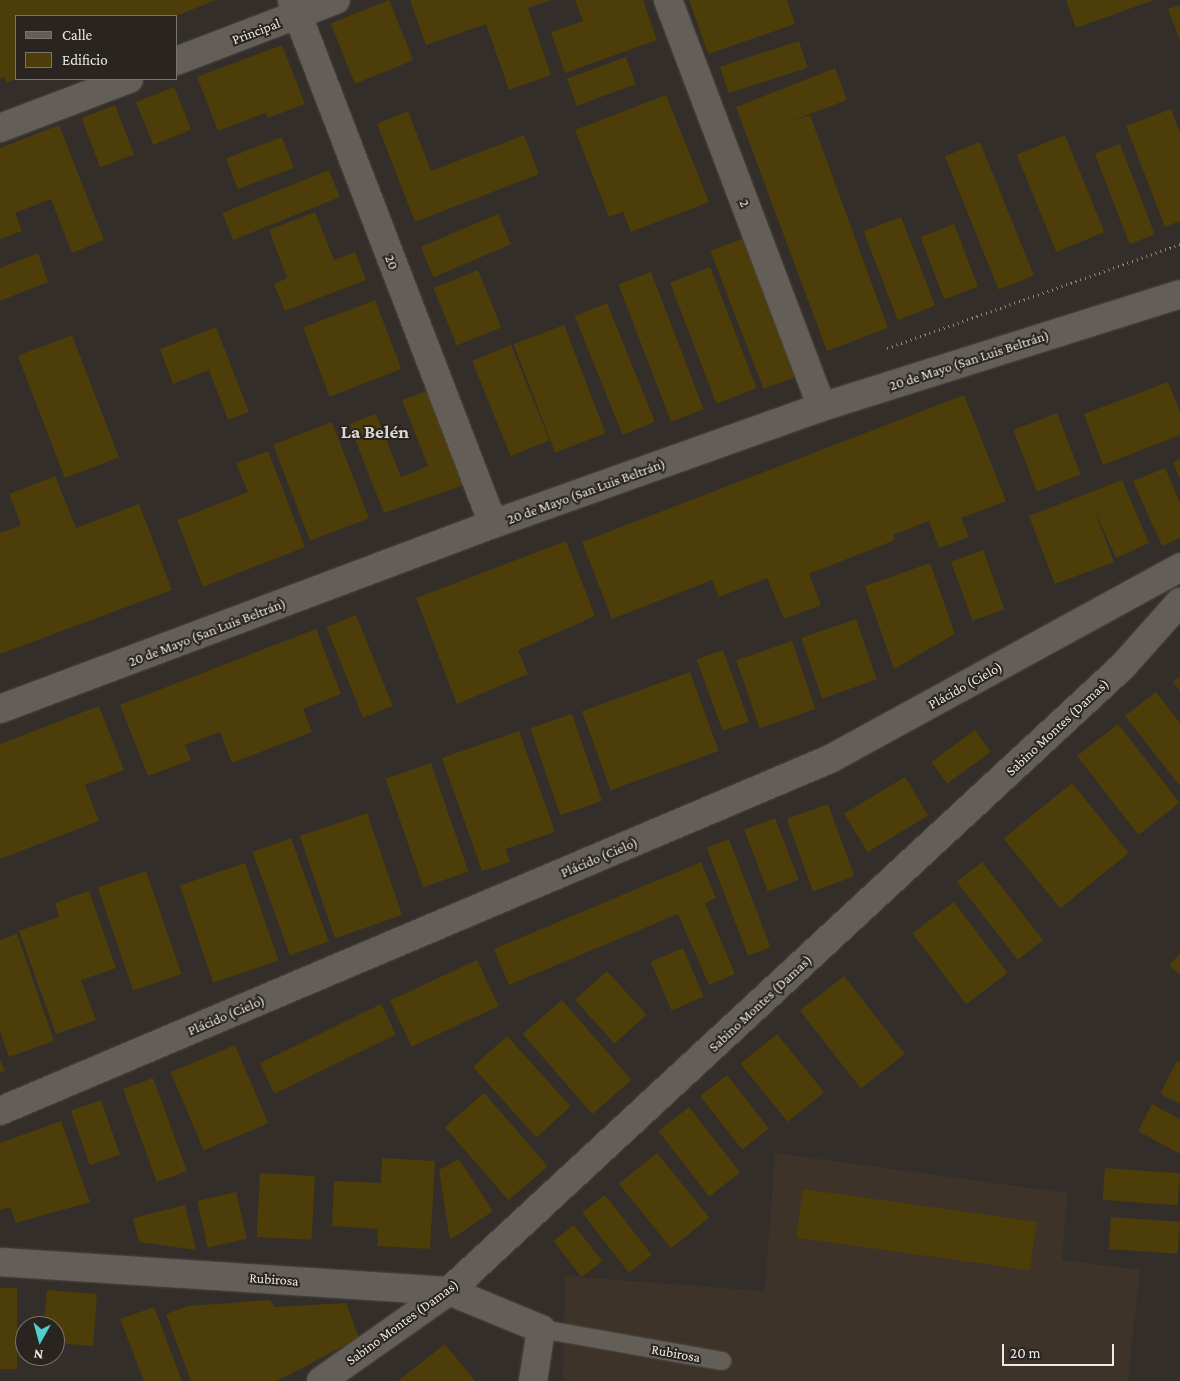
<!DOCTYPE html>
<meta charset="utf-8">
<style>
body{margin:0}
#map{position:relative;width:1180px;height:1381px;overflow:hidden;background:#332e29;font-family:"Crimson Pro",serif}
div>[style]{position:absolute}
.built>*{inset:0;background:#3d3329}
.building>*{inset:0;background:#4d3d08;transform-origin:0 0}
.path>*{height:3px;margin-top:-1.5px;transform-origin:0;background:repeating-linear-gradient(90deg,#8b8782 0 1px,transparent 0 5px)}
.roads{filter:drop-shadow(0 0 1px #4d4945) drop-shadow(0 0 1px #4d4945)}
.service>*{height:18px;margin:-9px;padding:0 9px;transform-origin:9px;border-radius:9px;background:#645e58}
.minor>*{height:28px;margin:-14px;padding:0 14px;transform-origin:14px;border-radius:14px;background:#645e58}
.secondary>*{height:28px;margin:-14px;padding:0 14px;transform-origin:14px;border-radius:14px;background:#645e58}
span{translate:-50% -50%;white-space:nowrap;text-align:center;line-height:1.15;-webkit-text-stroke:4px #292420;paint-order:stroke}
.street-label{font-size:14px;color:#edeae6}
.district-label{font-size:19px;color:#ddd6d0;font-weight:700}
.legend{position:absolute;left:15px;top:15px;width:162px;height:65px;box-sizing:border-box;background:#292420;border:1px solid #77736f;margin:0;padding:6px 9px;list-style:none;font-size:15px;color:#edeae6}
.legend li{display:flex;align-items:center;gap:10px;height:25px}
.legend b{width:25px;border:1px solid #77736f}
.north{position:absolute;left:15px;top:1316px;width:50px;height:50px;box-sizing:border-box;background:#292420;border:1px solid #77736f;border-radius:50%;rotate:187deg;font-size:14px;font-weight:700;line-height:20px;text-align:center;color:#edeae6}
.north::after{content:'';display:block;margin:auto;width:18px;height:22px;background:#52cdcd;clip-path:polygon(50% 0,100% 100%,50% 72%,0 100%)}
.scale{position:absolute;left:1002px;top:1344px;width:112px;height:22px;box-sizing:border-box;border:2px solid #edeae6;border-top:0;padding-left:6px;font-size:15px;line-height:18px;white-space:nowrap;color:#edeae6;-webkit-text-stroke:4px #292420;paint-order:stroke}
</style>
<div id="map">
<div class="built">
<i style="clip-path:polygon(775px 1153px,1067px 1193px,1062px 1260px,1140px 1270px,1128px 1381px,563px 1381px,565px 1276px,765px 1291px)"></i>
</div>
<div class="building">
<i style="clip-path:polygon(0 0,216px 0,176px 16px,16px 16px,16px 79px,7px 83px,5px 77px,0 79px)"></i>
<i style="left:389px;top:0;width:65px;height:63px;rotate:68deg"></i>
<i style="clip-path:polygon(410px 0,551px 0,528px 8px,551px 75px,509px 90px,486px 24px,426px 45px)"></i>
<i style="clip-path:polygon(575px 0,643px 0,657px 40px,565px 73px,551px 32px,583px 21px)"></i>
<i style="clip-path:polygon(689px 0,787px 0,795px 24px,708px 54px)"></i>
<i style="clip-path:polygon(1066px 0,1154px 0,1076px 28px)"></i>
<i style="clip-path:polygon(1180px 5px,1180px 41px,1168px 9px)"></i>
<i style="left:799px;top:41px;width:28px;height:83px;rotate:72deg"></i>
<i style="clip-path:polygon(282px 45px,305px 104px,268px 118px,265px 113px,218px 131px,197px 77px)"></i>
<i style="left:626px;top:57px;width:29px;height:63px;rotate:70deg"></i>
<i style="clip-path:polygon(835px 68px,847px 100px,778px 126px,810px 115px,888px 328px,827px 351px,736px 107px)"></i>
<i style="left:174px;top:87px;width:46px;height:41px;rotate:68deg"></i>
<i style="clip-path:polygon(666px 95px,709px 202px,631px 232px,623px 212px,609px 217px,575px 130px)"></i>
<i style="left:115px;top:105px;width:53px;height:36px;rotate:69deg"></i>
<i style="clip-path:polygon(1171px 109px,1180px 133px,1180px 221px,1165px 227px,1126px 126px)"></i>
<i style="clip-path:polygon(408px 111px,431px 171px,524px 135px,539px 174px,415px 222px,377px 124px)"></i>
<i style="clip-path:polygon(59px 125px,104px 240px,72px 253px,51px 199px,15px 213px,22px 231px,0 239px,0 148px)"></i>
<i style="left:1065px;top:135px;width:105px;height:52px;rotate:68deg"></i>
<i style="left:282px;top:137px;width:33px;height:60px;rotate:69deg"></i>
<i style="left:980px;top:142px;width:144px;height:38px;rotate:68deg"></i>
<i style="left:1120px;top:144px;width:97px;height:27px;rotate:69deg"></i>
<i style="left:329px;top:170px;width:29px;height:115px;rotate:68deg"></i>
<i style="clip-path:polygon(315px 212px,334px 260px,355px 252px,366px 280px,285px 311px,274px 284px,287px 278px,269px 230px)"></i>
<i style="left:498px;top:214px;width:33px;height:84px;rotate:67deg"></i>
<i style="left:901px;top:217px;width:95px;height:40px;rotate:69deg"></i>
<i style="left:954px;top:224px;width:67px;height:36px;rotate:69deg"></i>
<i style="left:744px;top:238px;width:148px;height:36px;rotate:69deg"></i>
<i style="clip-path:polygon(38px 253px,48px 282px,0 301px,0 268px)"></i>
<i style="left:710px;top:267px;width:130px;height:43px;rotate:69deg"></i>
<i style="left:478px;top:270px;width:62px;height:48px;rotate:68deg"></i>
<i style="left:651px;top:272px;width:147px;height:35px;rotate:69deg"></i>
<i style="left:375px;top:300px;width:74px;height:77px;rotate:69deg"></i>
<i style="left:607px;top:303px;width:128px;height:35px;rotate:68deg"></i>
<i style="left:564px;top:325px;width:116px;height:54px;rotate:69deg"></i>
<i style="clip-path:polygon(216px 327px,249px 412px,228px 420px,209px 370px,173px 384px,160px 349px)"></i>
<i style="left:72px;top:335px;width:131px;height:58px;rotate:69deg"></i>
<i style="left:511px;top:345px;width:103px;height:42px;rotate:68deg"></i>
<i style="clip-path:polygon(1168px 382px,1180px 412px,1180px 435px,1103px 465px,1084px 414px)"></i>
<i style="clip-path:polygon(430px 390px,467px 484px,384px 513px,349px 424px,376px 414px,401px 477px,428px 466px,402px 400px)"></i>
<i style="clip-path:polygon(964px 395px,1006px 501px,961px 518px,969px 537px,939px 548px,929px 521px,893px 535px,895px 540px,809px 574px,821px 605px,784px 619px,767px 578px,719px 597px,712px 580px,612px 619px,582px 542px)"></i>
<i style="left:1057px;top:413px;width:66px;height:47px;rotate:69deg"></i>
<i style="left:332px;top:422px;width:103px;height:63px;rotate:69deg"></i>
<i style="clip-path:polygon(268px 451px,305px 547px,203px 587px,177px 520px,248px 492px,236px 463px)"></i>
<i style="clip-path:polygon(1180px 459px,1180px 479px,1173px 463px)"></i>
<i style="clip-path:polygon(1165px 468px,1180px 503px,1180px 538px,1162px 546px,1133px 481px)"></i>
<i style="clip-path:polygon(55px 476px,76px 528px,139px 504px,172px 590px,0 654px,0 533px,21px 525px,9px 494px)"></i>
<i style="clip-path:polygon(1122px 480px,1149px 543px,1116px 558px,1093px 506px,1114px 562px,1055px 584px,1029px 516px)"></i>
<i style="clip-path:polygon(566px 541px,595px 616px,518px 650px,528px 674px,457px 704px,416px 598px)"></i>
<i style="left:983px;top:550px;width:63px;height:34px;rotate:70deg"></i>
<i style="clip-path:polygon(930px 563px,955px 634px,894px 669px,865px 586px)"></i>
<i style="left:356px;top:615px;width:98px;height:32px;rotate:68deg"></i>
<i style="left:856px;top:619px;width:64px;height:58px;rotate:71deg"></i>
<i style="clip-path:polygon(316px 629px,341px 694px,303px 709px,312px 732px,232px 763px,220px 732px,185px 745px,191px 760px,148px 776px,120px 705px)"></i>
<i style="left:792px;top:641px;width:72px;height:59px;rotate:71deg"></i>
<i style="left:723px;top:650px;width:76px;height:28px;rotate:70deg"></i>
<i style="left:690px;top:672px;width:84px;height:115px;rotate:70deg"></i>
<i style="clip-path:polygon(1180px 677px,1180px 691px,1173px 682px)"></i>
<i style="clip-path:polygon(1156px 692px,1180px 723px,1180px 786px,1125px 716px)"></i>
<i style="clip-path:polygon(99px 706px,124px 770px,85px 785px,99px 821px,0 859px,0 744px)"></i>
<i style="left:572px;top:714px;width:92px;height:44px;rotate:71deg"></i>
<i style="left:1118px;top:724px;width:100px;height:52px;rotate:52deg"></i>
<i style="left:975px;top:730px;width:27px;height:54px;rotate:54deg"></i>
<i style="clip-path:polygon(519px 731px,555px 832px,506px 849px,510px 862px,482px 871px,442px 758px)"></i>
<i style="left:431px;top:763px;width:115px;height:48px;rotate:71deg"></i>
<i style="left:905px;top:777px;width:45px;height:71px;rotate:59deg"></i>
<i style="left:1072px;top:783px;width:90px;height:88px;rotate:51deg"></i>
<i style="left:828px;top:804px;width:77px;height:44px;rotate:70deg"></i>
<i style="left:367px;top:813px;width:108px;height:71px;rotate:71deg"></i>
<i style="left:775px;top:818px;width:66px;height:33px;rotate:69deg"></i>
<i style="left:291px;top:838px;width:110px;height:41px;rotate:70deg"></i>
<i style="left:729px;top:839px;width:116px;height:24px;rotate:69deg"></i>
<i style="clip-path:polygon(701px 862px,716px 898px,705px 903px,735px 974px,709px 985px,678px 914px,509px 985px,494px 949px)"></i>
<i style="left:982px;top:862px;width:99px;height:32px;rotate:52deg"></i>
<i style="left:245px;top:863px;width:103px;height:69px;rotate:71deg"></i>
<i style="left:146px;top:871px;width:109px;height:51px;rotate:71deg"></i>
<i style="clip-path:polygon(89px 891px,116px 968px,81px 980px,96px 1020px,56px 1034px,19px 931px,59px 917px,55px 903px)"></i>
<i style="left:954px;top:902px;width:89px;height:52px;rotate:53deg"></i>
<i style="clip-path:polygon(17px 934px,54px 1041px,9px 1057px,0 1031px,0 940px)"></i>
<i style="left:683px;top:948px;width:53px;height:35px;rotate:67deg"></i>
<i style="clip-path:polygon(1180px 953px,1180px 975px,1169px 966px)"></i>
<i style="left:477px;top:960px;width:51px;height:96px;rotate:65deg"></i>
<i style="left:607px;top:971px;width:59px;height:43px;rotate:48deg"></i>
<i style="left:844px;top:976px;width:99px;height:56px;rotate:52deg"></i>
<i style="left:562px;top:1000px;width:106px;height:52px;rotate:49deg"></i>
<i style="left:381px;top:1004px;width:34px;height:135px;rotate:64deg"></i>
<i style="left:777px;top:1034px;width:75px;height:47px;rotate:51deg"></i>
<i style="left:507px;top:1036px;width:95px;height:46px;rotate:48deg"></i>
<i style="left:235px;top:1045px;width:85px;height:70px;rotate:67deg"></i>
<i style="clip-path:polygon(0 1059px,5px 1071px,0 1072px)"></i>
<i style="clip-path:polygon(1177px 1061px,1180px 1062px,1180px 1104px,1160px 1094px)"></i>
<i style="left:727px;top:1075px;width:68px;height:34px;rotate:52deg"></i>
<i style="left:153px;top:1078px;width:99px;height:32px;rotate:70deg"></i>
<i style="left:484px;top:1093px;width:97px;height:52px;rotate:49deg"></i>
<i style="left:101px;top:1100px;width:58px;height:32px;rotate:71deg"></i>
<i style="clip-path:polygon(1152px 1104px,1180px 1119px,1180px 1154px,1138px 1131px)"></i>
<i style="left:689px;top:1107px;width:83px;height:39px;rotate:52deg"></i>
<i style="clip-path:polygon(61px 1121px,90px 1202px,16px 1223px,10px 1207px,0 1210px,0 1143px)"></i>
<i style="left:657px;top:1153px;width:83px;height:49px;rotate:51deg"></i>
<i style="clip-path:polygon(382px 1158px,435px 1161px,430px 1249px,377px 1246px,378px 1229px,332px 1226px,334px 1181px,381px 1183px)"></i>
<i style="clip-path:polygon(459px 1159px,493px 1211px,450px 1240px,439px 1170px)"></i>
<i style="left:1105px;top:1168px;width:75px;height:32px;rotate:4deg"></i>
<i style="left:260px;top:1173px;width:55px;height:64px;rotate:3deg"></i>
<i style="left:803px;top:1189px;width:236px;height:49px;rotate:8deg"></i>
<i style="left:236px;top:1192px;width:48px;height:40px;rotate:77deg"></i>
<i style="left:605px;top:1195px;width:76px;height:29px;rotate:52deg"></i>
<i style="clip-path:polygon(185px 1205px,196px 1250px,139px 1242px,133px 1218px)"></i>
<i style="left:1111px;top:1217px;width:69px;height:32px;rotate:4deg"></i>
<i style="left:574px;top:1225px;width:46px;height:26px;rotate:52deg"></i>
<i style="left:0;top:1288px;width:17px;height:81px"></i>
<i style="clip-path:polygon(47px 1290px,97px 1294px,93px 1346px,55px 1343px,55px 1326px,44px 1326px)"></i>
<i style="clip-path:polygon(270px 1300px,274px 1307px,346px 1303px,359px 1338px,277px 1381px,191px 1381px,166px 1314px,188px 1306px)"></i>
<i style="clip-path:polygon(154px 1307px,182px 1381px,144px 1381px,120px 1319px)"></i>
<i style="clip-path:polygon(445px 1344px,475px 1381px,398px 1381px,417px 1366px)"></i>
</div>
<div class="path">
<i style="left:887px;top:348px;width:311px;rotate:-19.5deg"></i>
</div>
<div class="roads">
<div class="service">
<i style="left:541px;top:1329px;width:184px;rotate:10deg"></i>
</div>
<div class="minor">
<i style="left:292px;top:0;width:561px;rotate:69.01deg"></i>
<i style="left:668px;top:0;width:435px;rotate:69.3deg"></i>
<i style="left:176px;top:61px;width:171px;rotate:-20.9deg"></i>
<i style="left:0;top:128px;width:138px;rotate:-20.8deg"></i>
<i style="left:0;top:1111px;width:902px;rotate:-22.98deg"></i>
<i style="left:830px;top:759px;width:399px;rotate:-28.7deg"></i>
<i style="left:0;top:1262px;width:450px;rotate:3.7deg"></i>
<i style="left:449px;top:1291px;width:100px;rotate:22.4deg"></i>
<i style="left:541px;top:1329px;width:53px;rotate:98.7deg"></i>
<i style="left:321px;top:1381px;width:156px;rotate:-35.1deg"></i>
<i style="left:449px;top:1291px;width:918px;rotate:-42.84deg"></i>
<i style="left:1122px;top:667px;width:87px;rotate:-48.3deg"></i>
</div>
<div class="secondary">
<i style="left:0;top:709px;width:527px;rotate:-20.57deg"></i>
<i style="left:493px;top:524px;width:349px;rotate:-19.6deg"></i>
<i style="left:822px;top:407px;width:375px;rotate:-17.5deg"></i>
</div>
</div>
<div class="street-label">
<span style="left:256px;top:31px;rotate:-21deg">Principal</span>
<span style="left:745px;top:203px;rotate:69deg">2</span>
<span style="left:392px;top:262px;rotate:69deg">20</span>
<span style="left:969px;top:360px;rotate:-18deg">20 de Mayo (San Luis Beltrán)</span>
<span style="left:586px;top:491px;rotate:-20deg">20 de Mayo (San Luis Beltrán)</span>
<span style="left:207px;top:632px;rotate:-21deg">20 de Mayo (San Luis Beltrán)</span>
<span style="left:965px;top:685px;rotate:-29deg">Plácido (Cielo)</span>
<span style="left:1057px;top:727px;rotate:-43deg">Sabino Montes (Damas)</span>
<span style="left:599px;top:857px;rotate:-23deg">Plácido (Cielo)</span>
<span style="left:760px;top:1003px;rotate:-43deg">Sabino Montes (Damas)</span>
<span style="left:226px;top:1015px;rotate:-23deg">Plácido (Cielo)</span>
<span style="left:274px;top:1279px;rotate:4deg">Rubirosa</span>
<span style="left:402px;top:1322px;rotate:-36deg">Sabino Montes (Damas)</span>
<span style="left:676px;top:1353px;rotate:10deg">Rubirosa</span>
</div>
<div class="district-label">
<span style="left:375px;top:432px">La Belén</span>
</div>
<ul class="legend">
<li><b style="height:6px;background:#645e58"></b>Calle</li>
<li><b style="height:14px;background:#4d3d08"></b>Edificio</li>
</ul>
<div class="north">N</div>
<div class="scale">20 m</div>
</div>
